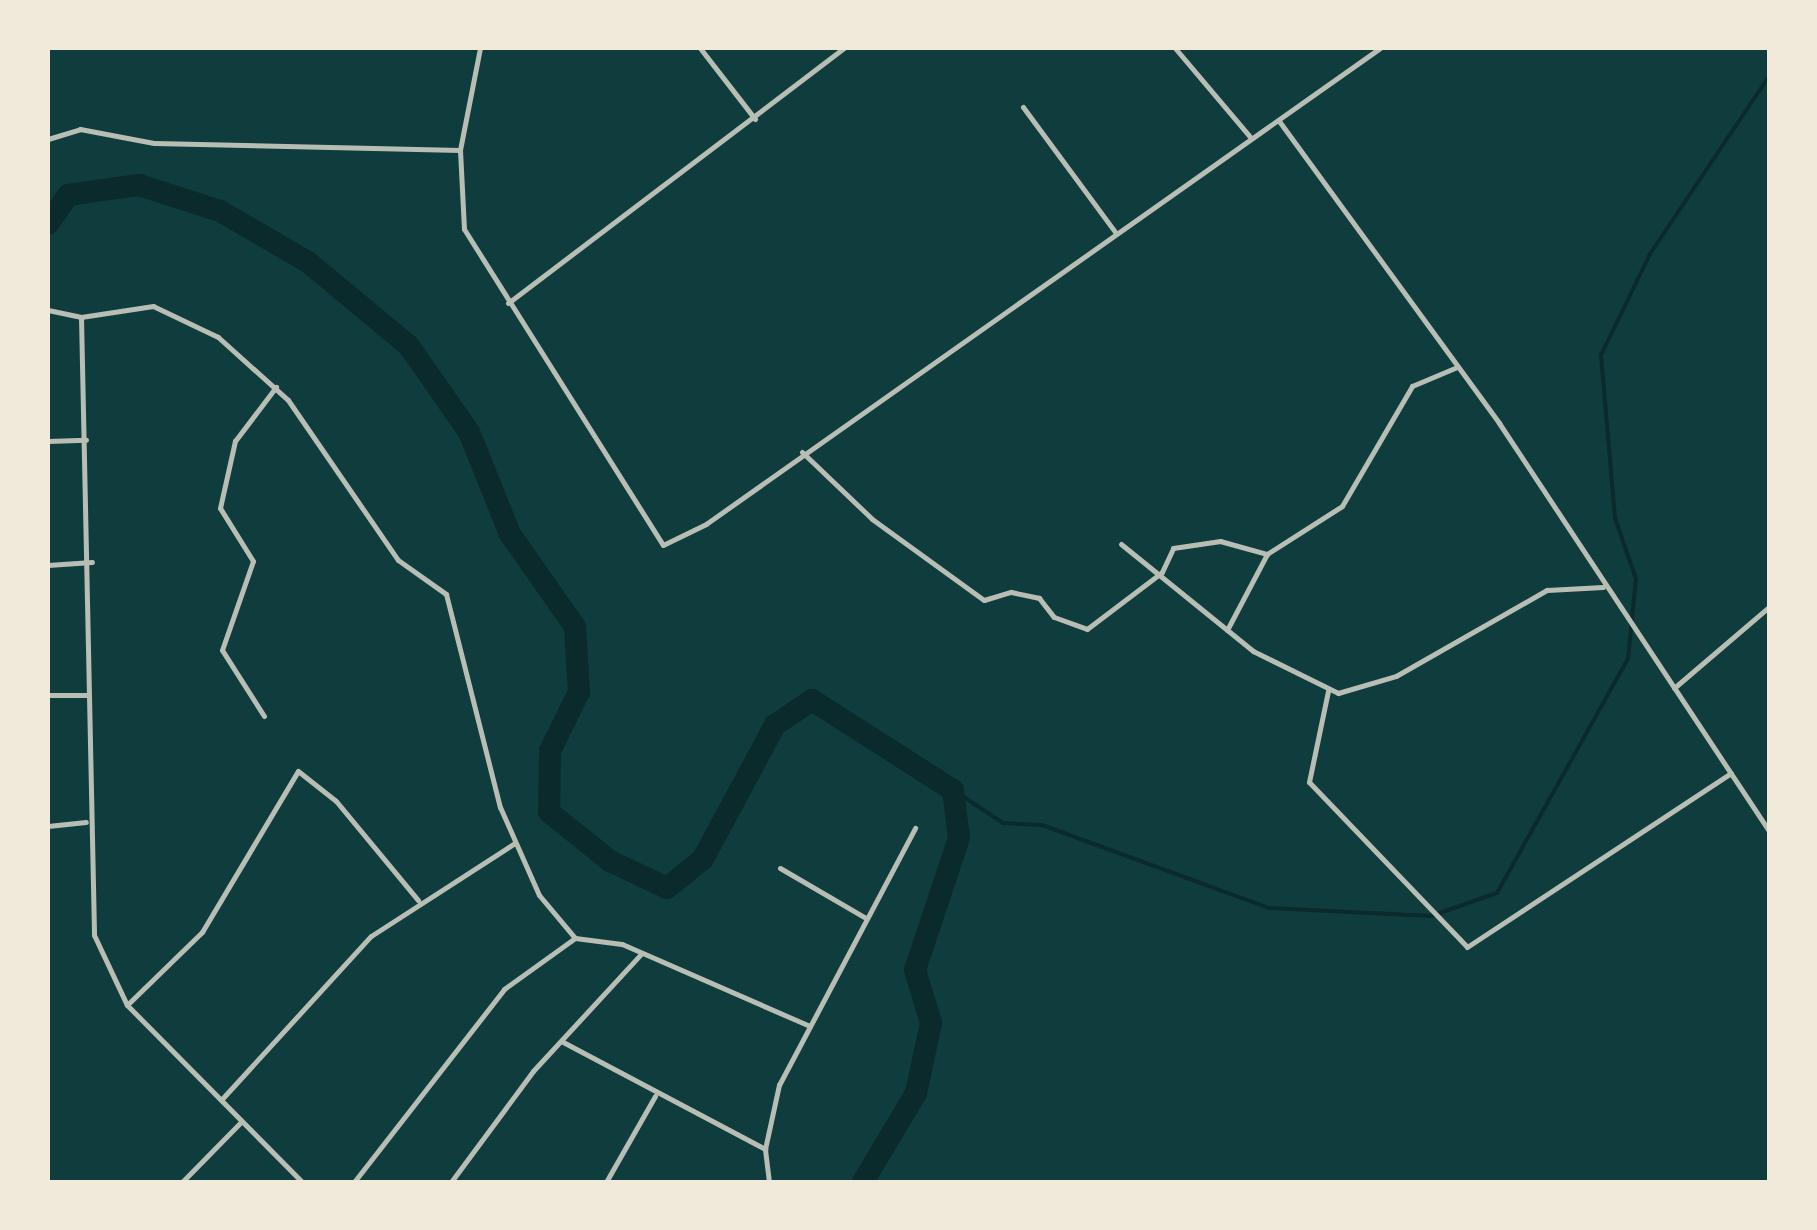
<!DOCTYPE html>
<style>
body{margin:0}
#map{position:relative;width:1817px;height:1230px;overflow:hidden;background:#0f3d3e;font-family:"Asap Condensed",sans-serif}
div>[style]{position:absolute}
.stream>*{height:4px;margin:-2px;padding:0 2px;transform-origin:2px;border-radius:2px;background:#0a2a2b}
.river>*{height:22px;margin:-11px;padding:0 11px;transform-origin:11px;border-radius:11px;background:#0a2a2b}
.minor>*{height:5px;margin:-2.5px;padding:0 2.5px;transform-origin:2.5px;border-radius:2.5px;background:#b8beb3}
span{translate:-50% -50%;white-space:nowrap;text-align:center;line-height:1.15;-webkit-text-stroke:8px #f1e9da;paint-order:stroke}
.frame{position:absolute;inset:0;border:50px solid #f1e9da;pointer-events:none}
</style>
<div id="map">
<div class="stream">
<i style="left:953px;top:790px;width:60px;rotate:33.4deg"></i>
<i style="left:1003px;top:823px;width:39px;rotate:3deg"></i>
<i style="left:1042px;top:825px;width:242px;rotate:20.1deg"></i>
<i style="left:1269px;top:908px;width:162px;rotate:2.8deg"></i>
<i style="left:1431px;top:916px;width:70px;rotate:-19.2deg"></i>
<i style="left:1497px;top:893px;width:268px;rotate:-60.8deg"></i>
<i style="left:1628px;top:659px;width:80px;rotate:-84.3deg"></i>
<i style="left:1636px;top:579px;width:65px;rotate:-109deg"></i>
<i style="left:1615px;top:518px;width:164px;rotate:-94.9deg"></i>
<i style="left:1601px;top:355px;width:112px;rotate:-64.1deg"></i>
<i style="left:1650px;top:254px;width:216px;rotate:-56.2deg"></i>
</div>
<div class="river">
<i style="left:48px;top:224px;width:35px;rotate:-55deg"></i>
<i style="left:68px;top:195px;width:72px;rotate:-8deg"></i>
<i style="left:139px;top:185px;width:85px;rotate:17.8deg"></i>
<i style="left:220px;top:211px;width:102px;rotate:30.1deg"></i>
<i style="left:308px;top:262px;width:131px;rotate:39.7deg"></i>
<i style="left:409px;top:346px;width:105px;rotate:55.1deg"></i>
<i style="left:469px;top:432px;width:110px;rotate:68.1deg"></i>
<i style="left:510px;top:534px;width:113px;rotate:55deg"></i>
<i style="left:575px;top:627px;width:65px;rotate:86.5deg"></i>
<i style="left:579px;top:692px;width:66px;rotate:116.2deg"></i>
<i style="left:550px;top:751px;width:61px;rotate:90.9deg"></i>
<i style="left:549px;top:812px;width:78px;rotate:38.8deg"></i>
<i style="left:610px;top:861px;width:63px;rotate:25.3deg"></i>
<i style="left:667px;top:888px;width:46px;rotate:-38.9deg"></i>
<i style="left:703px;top:859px;width:152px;rotate:-61.8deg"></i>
<i style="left:775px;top:725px;width:45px;rotate:-34deg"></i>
<i style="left:812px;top:700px;width:167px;rotate:32.6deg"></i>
<i style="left:953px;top:790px;width:48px;rotate:82.9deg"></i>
<i style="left:959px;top:838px;width:139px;rotate:108.4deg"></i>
<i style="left:915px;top:970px;width:55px;rotate:73.2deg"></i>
<i style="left:931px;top:1023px;width:72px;rotate:102.1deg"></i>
<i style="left:916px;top:1093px;width:104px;rotate:120.8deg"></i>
</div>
<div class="minor">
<i style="left:480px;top:48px;width:104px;rotate:101.1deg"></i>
<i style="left:460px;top:150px;width:79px;rotate:87.1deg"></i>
<i style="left:464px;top:229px;width:373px;rotate:57.8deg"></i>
<i style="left:663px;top:545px;width:48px;rotate:-26deg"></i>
<i style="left:706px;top:524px;width:825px;rotate:-35.23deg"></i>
<i style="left:700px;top:48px;width:90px;rotate:52.2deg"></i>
<i style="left:1175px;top:48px;width:118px;rotate:49.8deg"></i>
<i style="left:1023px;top:107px;width:157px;rotate:53.6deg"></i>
<i style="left:1279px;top:121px;width:374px;rotate:53.9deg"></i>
<i style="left:1499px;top:423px;width:491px;rotate:56.5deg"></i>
<i style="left:48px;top:139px;width:34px;rotate:-17deg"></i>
<i style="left:80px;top:129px;width:75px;rotate:10.7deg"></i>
<i style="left:154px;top:143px;width:306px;rotate:1.3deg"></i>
<i style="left:508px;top:303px;width:422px;rotate:-37.2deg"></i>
<i style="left:48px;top:310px;width:34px;rotate:12deg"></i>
<i style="left:81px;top:317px;width:73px;rotate:-8.7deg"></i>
<i style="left:153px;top:306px;width:72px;rotate:25.5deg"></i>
<i style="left:218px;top:337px;width:94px;rotate:42deg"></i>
<i style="left:288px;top:400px;width:194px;rotate:55.5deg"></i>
<i style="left:398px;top:560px;width:59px;rotate:35.3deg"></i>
<i style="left:446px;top:594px;width:220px;rotate:75.8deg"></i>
<i style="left:500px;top:807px;width:96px;rotate:66.1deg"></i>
<i style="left:539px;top:895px;width:56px;rotate:50.1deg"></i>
<i style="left:81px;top:317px;width:618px;rotate:88.79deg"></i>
<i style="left:94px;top:935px;width:77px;rotate:64.8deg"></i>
<i style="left:127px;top:1005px;width:249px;rotate:45.3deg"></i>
<i style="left:48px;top:441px;width:38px;rotate:-2deg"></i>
<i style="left:802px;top:452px;width:97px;rotate:43.7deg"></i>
<i style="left:872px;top:519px;width:138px;rotate:35.9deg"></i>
<i style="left:984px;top:600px;width:28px;rotate:-17deg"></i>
<i style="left:1011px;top:592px;width:29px;rotate:12deg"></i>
<i style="left:1039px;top:598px;width:24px;rotate:52deg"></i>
<i style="left:1054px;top:617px;width:35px;rotate:20deg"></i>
<i style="left:1087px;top:629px;width:94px;rotate:-37.2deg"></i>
<i style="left:1162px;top:572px;width:26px;rotate:-65deg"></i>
<i style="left:1173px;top:548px;width:48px;rotate:-8.5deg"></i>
<i style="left:1220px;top:541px;width:49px;rotate:15.5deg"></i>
<i style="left:1121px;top:544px;width:170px;rotate:39deg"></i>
<i style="left:1253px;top:651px;width:95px;rotate:26.3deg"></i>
<i style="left:1338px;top:693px;width:60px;rotate:-16.3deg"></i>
<i style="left:1396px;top:676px;width:174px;rotate:-29.7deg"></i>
<i style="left:1547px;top:590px;width:56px;rotate:-3.1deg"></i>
<i style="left:48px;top:565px;width:44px;rotate:-3.9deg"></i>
<i style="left:1227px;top:630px;width:86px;rotate:-62.2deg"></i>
<i style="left:1267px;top:554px;width:89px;rotate:-32.6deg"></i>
<i style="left:1342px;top:506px;width:139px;rotate:-59.7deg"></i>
<i style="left:1412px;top:386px;width:49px;rotate:-22.9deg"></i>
<i style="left:1674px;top:688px;width:126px;rotate:-40.5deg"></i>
<i style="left:1328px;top:691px;width:93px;rotate:101.8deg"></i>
<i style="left:1309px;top:782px;width:228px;rotate:46.2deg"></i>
<i style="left:1467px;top:947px;width:316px;rotate:-33.4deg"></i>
<i style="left:48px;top:695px;width:38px"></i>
<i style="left:264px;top:716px;width:78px;rotate:-122.5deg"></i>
<i style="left:222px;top:650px;width:94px;rotate:-70.8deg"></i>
<i style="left:253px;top:561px;width:62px;rotate:-121.9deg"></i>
<i style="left:220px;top:508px;width:69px;rotate:-77.4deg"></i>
<i style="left:235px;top:441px;width:68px;rotate:-52.8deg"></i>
<i style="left:48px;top:826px;width:38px;rotate:-6deg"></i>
<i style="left:780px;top:868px;width:99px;rotate:30.2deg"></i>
<i style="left:127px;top:1005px;width:105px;rotate:-44.2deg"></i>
<i style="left:202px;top:932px;width:187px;rotate:-59.2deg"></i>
<i style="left:298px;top:771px;width:48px;rotate:38.3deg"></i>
<i style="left:336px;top:801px;width:129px;rotate:50.4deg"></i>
<i style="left:563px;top:1042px;width:229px;rotate:27.9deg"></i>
<i style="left:221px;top:1100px;width:222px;rotate:-47.6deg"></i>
<i style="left:371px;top:936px;width:171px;rotate:-32.9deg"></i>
<i style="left:182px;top:1182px;width:83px;rotate:-45.5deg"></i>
<i style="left:354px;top:1182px;width:244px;rotate:-52.1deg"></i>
<i style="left:504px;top:989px;width:87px;rotate:-35.7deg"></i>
<i style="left:575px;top:938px;width:47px;rotate:7.3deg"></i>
<i style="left:622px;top:944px;width:205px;rotate:23.6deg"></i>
<i style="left:451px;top:1182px;width:138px;rotate:-53.5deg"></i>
<i style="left:533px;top:1071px;width:159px;rotate:-47.3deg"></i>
<i style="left:606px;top:1182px;width:99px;rotate:-60.3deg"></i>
<i style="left:769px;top:1182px;width:33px;rotate:-97deg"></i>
<i style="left:765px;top:1149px;width:66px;rotate:-77.7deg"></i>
<i style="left:779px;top:1085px;width:291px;rotate:-62.1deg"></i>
</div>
<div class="frame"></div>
</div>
